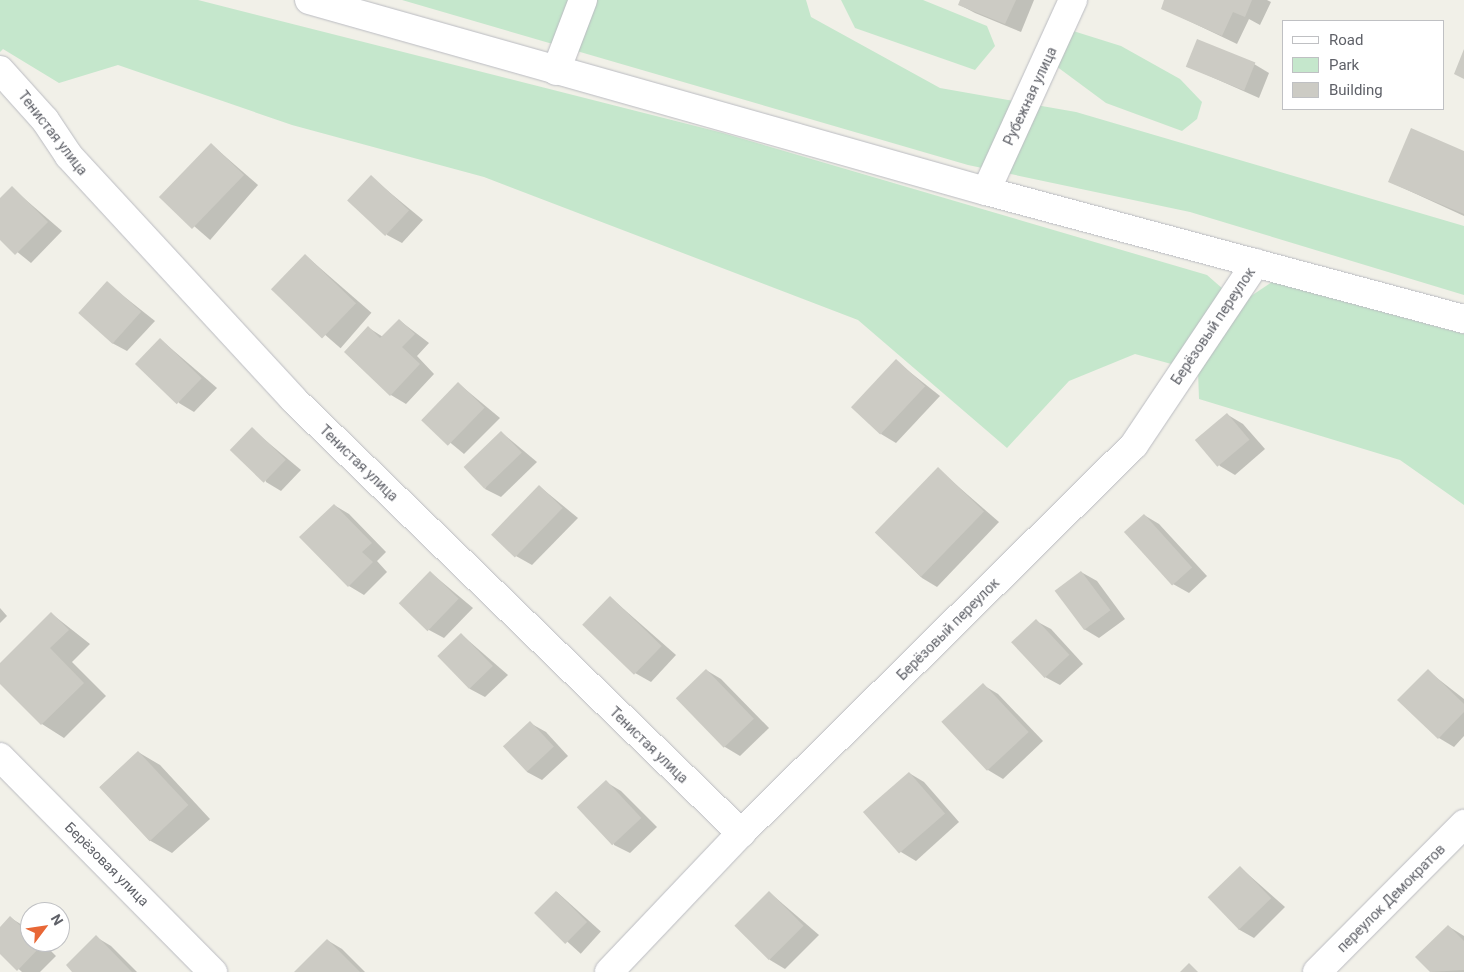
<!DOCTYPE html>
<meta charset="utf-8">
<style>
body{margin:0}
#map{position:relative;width:1464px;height:972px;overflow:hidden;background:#f1f0e8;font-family:Roboto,sans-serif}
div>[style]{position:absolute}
.green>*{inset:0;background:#c5e7cc}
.shadow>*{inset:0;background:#0003;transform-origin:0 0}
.building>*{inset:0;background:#cccbc4;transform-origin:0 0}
.roads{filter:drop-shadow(0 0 1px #babbc1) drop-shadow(0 0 1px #babbc1)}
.minor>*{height:28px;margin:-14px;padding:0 14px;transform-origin:14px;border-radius:14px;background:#fff}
span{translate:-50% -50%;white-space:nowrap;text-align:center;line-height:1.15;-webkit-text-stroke:5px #fff;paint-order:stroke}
.street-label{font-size:14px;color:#5f6168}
.legend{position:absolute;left:1282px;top:20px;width:162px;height:90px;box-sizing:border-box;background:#fff;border:1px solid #bfc0c3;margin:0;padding:6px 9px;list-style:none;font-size:15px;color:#5f6168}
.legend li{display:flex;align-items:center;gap:10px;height:25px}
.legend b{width:25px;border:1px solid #bfc0c3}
.north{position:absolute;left:20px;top:902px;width:50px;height:50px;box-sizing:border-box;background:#fff;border:1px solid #bfc0c3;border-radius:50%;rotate:59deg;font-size:14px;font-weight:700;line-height:20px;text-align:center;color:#5f6168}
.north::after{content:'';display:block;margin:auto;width:18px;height:22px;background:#e86736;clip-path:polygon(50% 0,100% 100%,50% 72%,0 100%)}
</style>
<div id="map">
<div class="green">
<i style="clip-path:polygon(0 0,198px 0,723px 133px,1207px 275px,1223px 289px,1175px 365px,1135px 354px,1069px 381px,1007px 448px,858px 320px,484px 177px,292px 125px,118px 65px,59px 83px,3px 49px,0 52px)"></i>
<i style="clip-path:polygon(402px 0,806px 0,811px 17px,940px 88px,1076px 112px,1464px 226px,1464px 295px,1190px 212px,968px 165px)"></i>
<i style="clip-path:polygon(841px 0,923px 0,987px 26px,995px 46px,975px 70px,855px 28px)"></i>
<i style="clip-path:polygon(1070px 30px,1121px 46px,1180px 79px,1202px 102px,1197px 119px,1182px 131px,1106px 103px,1056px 66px)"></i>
<i style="clip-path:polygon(1272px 282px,1464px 334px,1464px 505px,1400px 460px,1199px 399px,1198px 371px,1248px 298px)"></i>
</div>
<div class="shadow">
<i style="clip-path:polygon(961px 0,1034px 0,1021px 32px,975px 13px,960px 5px)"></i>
<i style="clip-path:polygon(1166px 0,1267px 0,1271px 2px,1260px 25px,1249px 19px,1237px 44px,1162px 8px)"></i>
<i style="clip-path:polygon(1254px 64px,1269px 73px,1259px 98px,1187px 66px)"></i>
<i style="left:212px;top:145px;width:61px;height:73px;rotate:41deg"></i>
<i style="clip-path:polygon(1464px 152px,1464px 216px,1390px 182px)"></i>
<i style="clip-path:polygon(371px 177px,423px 220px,402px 243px,387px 235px)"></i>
<i style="clip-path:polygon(12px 188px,62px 231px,31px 263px,0 238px,0 200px)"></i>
<i style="left:305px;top:255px;width:88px;height:47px;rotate:41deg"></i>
<i style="clip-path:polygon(107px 283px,155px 321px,127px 351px,112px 343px)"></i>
<i style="clip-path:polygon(399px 320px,429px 343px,417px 356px,434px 374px,406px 404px,391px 395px,369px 328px,383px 337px)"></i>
<i style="clip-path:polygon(160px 339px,217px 388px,194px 412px,179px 403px)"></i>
<i style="clip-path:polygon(896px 361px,940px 396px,896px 443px,881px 434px)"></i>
<i style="clip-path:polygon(459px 384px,500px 418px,464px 454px,423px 420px)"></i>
<i style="clip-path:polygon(1228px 415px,1243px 424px,1265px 449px,1235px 475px,1220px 466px,1197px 441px)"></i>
<i style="clip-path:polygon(252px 429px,301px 470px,281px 491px,266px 482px)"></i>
<i style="clip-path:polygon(501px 432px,537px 462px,501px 497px,485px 489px)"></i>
<i style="clip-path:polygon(938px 469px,999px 522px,937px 587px,922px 578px,878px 534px)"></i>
<i style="clip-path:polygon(539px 486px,578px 518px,532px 565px,516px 556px)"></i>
<i style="clip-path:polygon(334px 505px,349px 514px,386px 552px,377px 561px,387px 572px,364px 595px,349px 586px)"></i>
<i style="clip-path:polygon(1144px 515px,1159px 524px,1207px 576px,1189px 593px,1173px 584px)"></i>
<i style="clip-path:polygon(430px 572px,473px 608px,444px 638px,429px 630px)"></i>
<i style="clip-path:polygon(1081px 572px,1097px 581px,1125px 619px,1099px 638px,1084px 629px)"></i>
<i style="clip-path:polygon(610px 597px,676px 655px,651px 682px,635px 673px)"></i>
<i style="clip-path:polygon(0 608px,7px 616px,0 623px)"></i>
<i style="clip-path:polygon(52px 614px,90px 644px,72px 662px,106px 696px,64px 738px,42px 724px,0 682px,0 665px)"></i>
<i style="clip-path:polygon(1036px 621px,1051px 629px,1083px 664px,1060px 685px,1045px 677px)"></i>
<i style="clip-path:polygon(462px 635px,508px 675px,485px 697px,470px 689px)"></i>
<i style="clip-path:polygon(706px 670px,721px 679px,769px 728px,740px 756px,725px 747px,678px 698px)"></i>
<i style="clip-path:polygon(1428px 671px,1464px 699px,1464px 736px,1454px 747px,1439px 738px)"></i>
<i style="clip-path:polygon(983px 685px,998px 694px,1043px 741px,1003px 779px,988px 770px)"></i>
<i style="clip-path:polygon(530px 723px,546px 732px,568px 756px,542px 780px,527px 772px)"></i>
<i style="clip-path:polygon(138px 752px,160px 765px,210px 819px,172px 853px,149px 840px,100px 787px)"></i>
<i style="clip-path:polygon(909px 773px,924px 782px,959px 822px,916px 861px,901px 852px)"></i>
<i style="clip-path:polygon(606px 782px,621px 791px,657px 827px,630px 853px,614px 845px)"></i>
<i style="clip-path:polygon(1241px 868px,1285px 907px,1254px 938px,1238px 929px)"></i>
<i style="left:557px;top:892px;width:59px;height:30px;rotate:42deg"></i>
<i style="clip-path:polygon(769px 892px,819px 935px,785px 969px,770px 960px)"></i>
<i style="clip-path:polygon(11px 918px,30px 930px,30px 942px,42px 942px,56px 956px,40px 972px,22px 972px,0 952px,0 928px)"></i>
<i style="clip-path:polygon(1448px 926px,1464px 936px,1464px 972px,1432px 972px,1417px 957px)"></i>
<i style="clip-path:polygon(96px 937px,111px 946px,137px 972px,74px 972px)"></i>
<i style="clip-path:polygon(327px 940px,342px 949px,365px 972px,296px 972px)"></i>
</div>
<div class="building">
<i style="clip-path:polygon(960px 0,1016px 0,1005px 24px,958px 5px)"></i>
<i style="clip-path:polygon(1164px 0,1252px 0,1245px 17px,1233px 12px,1222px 36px,1161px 9px)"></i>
<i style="left:1197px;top:39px;width:63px;height:30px;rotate:22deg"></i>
<i style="clip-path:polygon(1464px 49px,1464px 79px,1454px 74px)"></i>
<i style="clip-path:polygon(1411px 128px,1464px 151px,1464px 214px,1388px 182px)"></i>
<i style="left:211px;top:143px;width:46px;height:75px;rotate:44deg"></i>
<i style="left:371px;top:175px;width:52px;height:35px;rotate:43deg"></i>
<i style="clip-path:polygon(12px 186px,48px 222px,15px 255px,0 240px,0 198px)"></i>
<i style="left:305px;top:254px;width:71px;height:49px;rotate:44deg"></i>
<i style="left:107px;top:281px;width:46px;height:43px;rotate:42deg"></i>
<i style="clip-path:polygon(399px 319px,415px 334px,402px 347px,420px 364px,390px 396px,344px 352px,368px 326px,380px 338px)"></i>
<i style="left:160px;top:338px;width:58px;height:36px;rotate:44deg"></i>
<i style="left:896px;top:359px;width:40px;height:66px;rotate:43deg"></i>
<i style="left:458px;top:382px;width:37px;height:53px;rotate:44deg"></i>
<i style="left:1227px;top:413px;width:35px;height:42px;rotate:50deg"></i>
<i style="left:252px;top:427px;width:47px;height:32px;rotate:44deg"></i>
<i style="left:501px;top:431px;width:30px;height:52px;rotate:46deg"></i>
<i style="left:938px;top:467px;width:64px;height:91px;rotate:44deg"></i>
<i style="left:539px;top:485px;width:33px;height:69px;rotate:44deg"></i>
<i style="clip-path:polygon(334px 504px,372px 543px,362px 552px,373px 562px,348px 587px,299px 537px)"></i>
<i style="left:1144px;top:514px;width:72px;height:27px;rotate:48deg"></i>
<i style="left:430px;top:571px;width:40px;height:45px;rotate:44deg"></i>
<i style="left:1081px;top:571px;width:49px;height:33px;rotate:53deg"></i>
<i style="left:610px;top:596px;width:72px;height:40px;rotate:44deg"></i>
<i style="clip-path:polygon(51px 612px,69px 630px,50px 648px,84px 683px,41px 725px,0 684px,0 663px)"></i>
<i style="left:1036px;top:619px;width:49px;height:34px;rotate:47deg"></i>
<i style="left:461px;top:633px;width:46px;height:33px;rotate:46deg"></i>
<i style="left:706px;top:669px;width:69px;height:42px;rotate:46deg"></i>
<i style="clip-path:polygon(1428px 669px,1464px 704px,1464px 712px,1438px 739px,1397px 700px)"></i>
<i style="left:983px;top:683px;width:67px;height:57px;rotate:47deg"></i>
<i style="left:530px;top:721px;width:35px;height:37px;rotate:47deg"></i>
<i style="left:138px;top:751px;width:74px;height:53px;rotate:47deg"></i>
<i style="left:909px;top:772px;width:55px;height:61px;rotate:49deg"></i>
<i style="left:606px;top:780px;width:52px;height:40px;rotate:47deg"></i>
<i style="left:1240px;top:866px;width:45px;height:45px;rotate:46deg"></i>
<i style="left:556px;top:891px;width:44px;height:31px;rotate:45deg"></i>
<i style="left:769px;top:891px;width:49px;height:49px;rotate:45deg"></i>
<i style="clip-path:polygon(10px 916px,30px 935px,30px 942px,41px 946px,17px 971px,0 954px,0 927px)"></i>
<i style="clip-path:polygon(1448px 925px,1464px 941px,1464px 970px,1430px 972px,1415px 957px)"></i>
<i style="clip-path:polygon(96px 935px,132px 972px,72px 972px,66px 965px)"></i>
<i style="clip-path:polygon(327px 939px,360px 972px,294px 972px)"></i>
<i style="clip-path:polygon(1189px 963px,1198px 972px,1180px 972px)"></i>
</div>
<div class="roads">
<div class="minor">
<i style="left:309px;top:0;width:703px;rotate:15.76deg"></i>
<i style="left:986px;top:191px;width:495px;rotate:15deg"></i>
<i style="left:0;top:70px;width:67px;rotate:48deg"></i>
<i style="left:45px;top:120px;width:43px;rotate:56.3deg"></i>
<i style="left:69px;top:156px;width:330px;rotate:47.3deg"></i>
<i style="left:293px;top:399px;width:624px;rotate:44.09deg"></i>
<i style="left:556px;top:71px;width:76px;rotate:-69.2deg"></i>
<i style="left:986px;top:191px;width:210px;rotate:-65.5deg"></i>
<i style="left:0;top:757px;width:303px;rotate:45.3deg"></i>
<i style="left:609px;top:972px;width:192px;rotate:-46.5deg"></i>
<i style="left:741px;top:833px;width:552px;rotate:-44.63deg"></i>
<i style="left:1134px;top:445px;width:219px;rotate:-56.2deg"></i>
<i style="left:1317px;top:972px;width:209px;rotate:-45.2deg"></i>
</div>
</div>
<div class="street-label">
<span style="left:1030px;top:96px;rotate:-65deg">Рубежная улица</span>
<span style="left:53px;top:133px;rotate:52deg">Тенистая улица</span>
<span style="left:1213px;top:326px;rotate:-56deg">Берёзовый переулок</span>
<span style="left:359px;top:463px;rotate:44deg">Тенистая улица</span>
<span style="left:948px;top:629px;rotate:-45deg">Берёзовый переулок</span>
<span style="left:649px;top:745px;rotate:44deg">Тенистая улица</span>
<span style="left:107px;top:864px;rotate:45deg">Берёзовая улица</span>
<span style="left:1391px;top:898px;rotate:-45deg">переулок Демократов</span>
</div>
<ul class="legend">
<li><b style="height:6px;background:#fff"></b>Road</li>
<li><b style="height:14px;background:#c5e7cc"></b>Park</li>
<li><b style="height:14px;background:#cccbc4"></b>Building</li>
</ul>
<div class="north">N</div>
</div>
